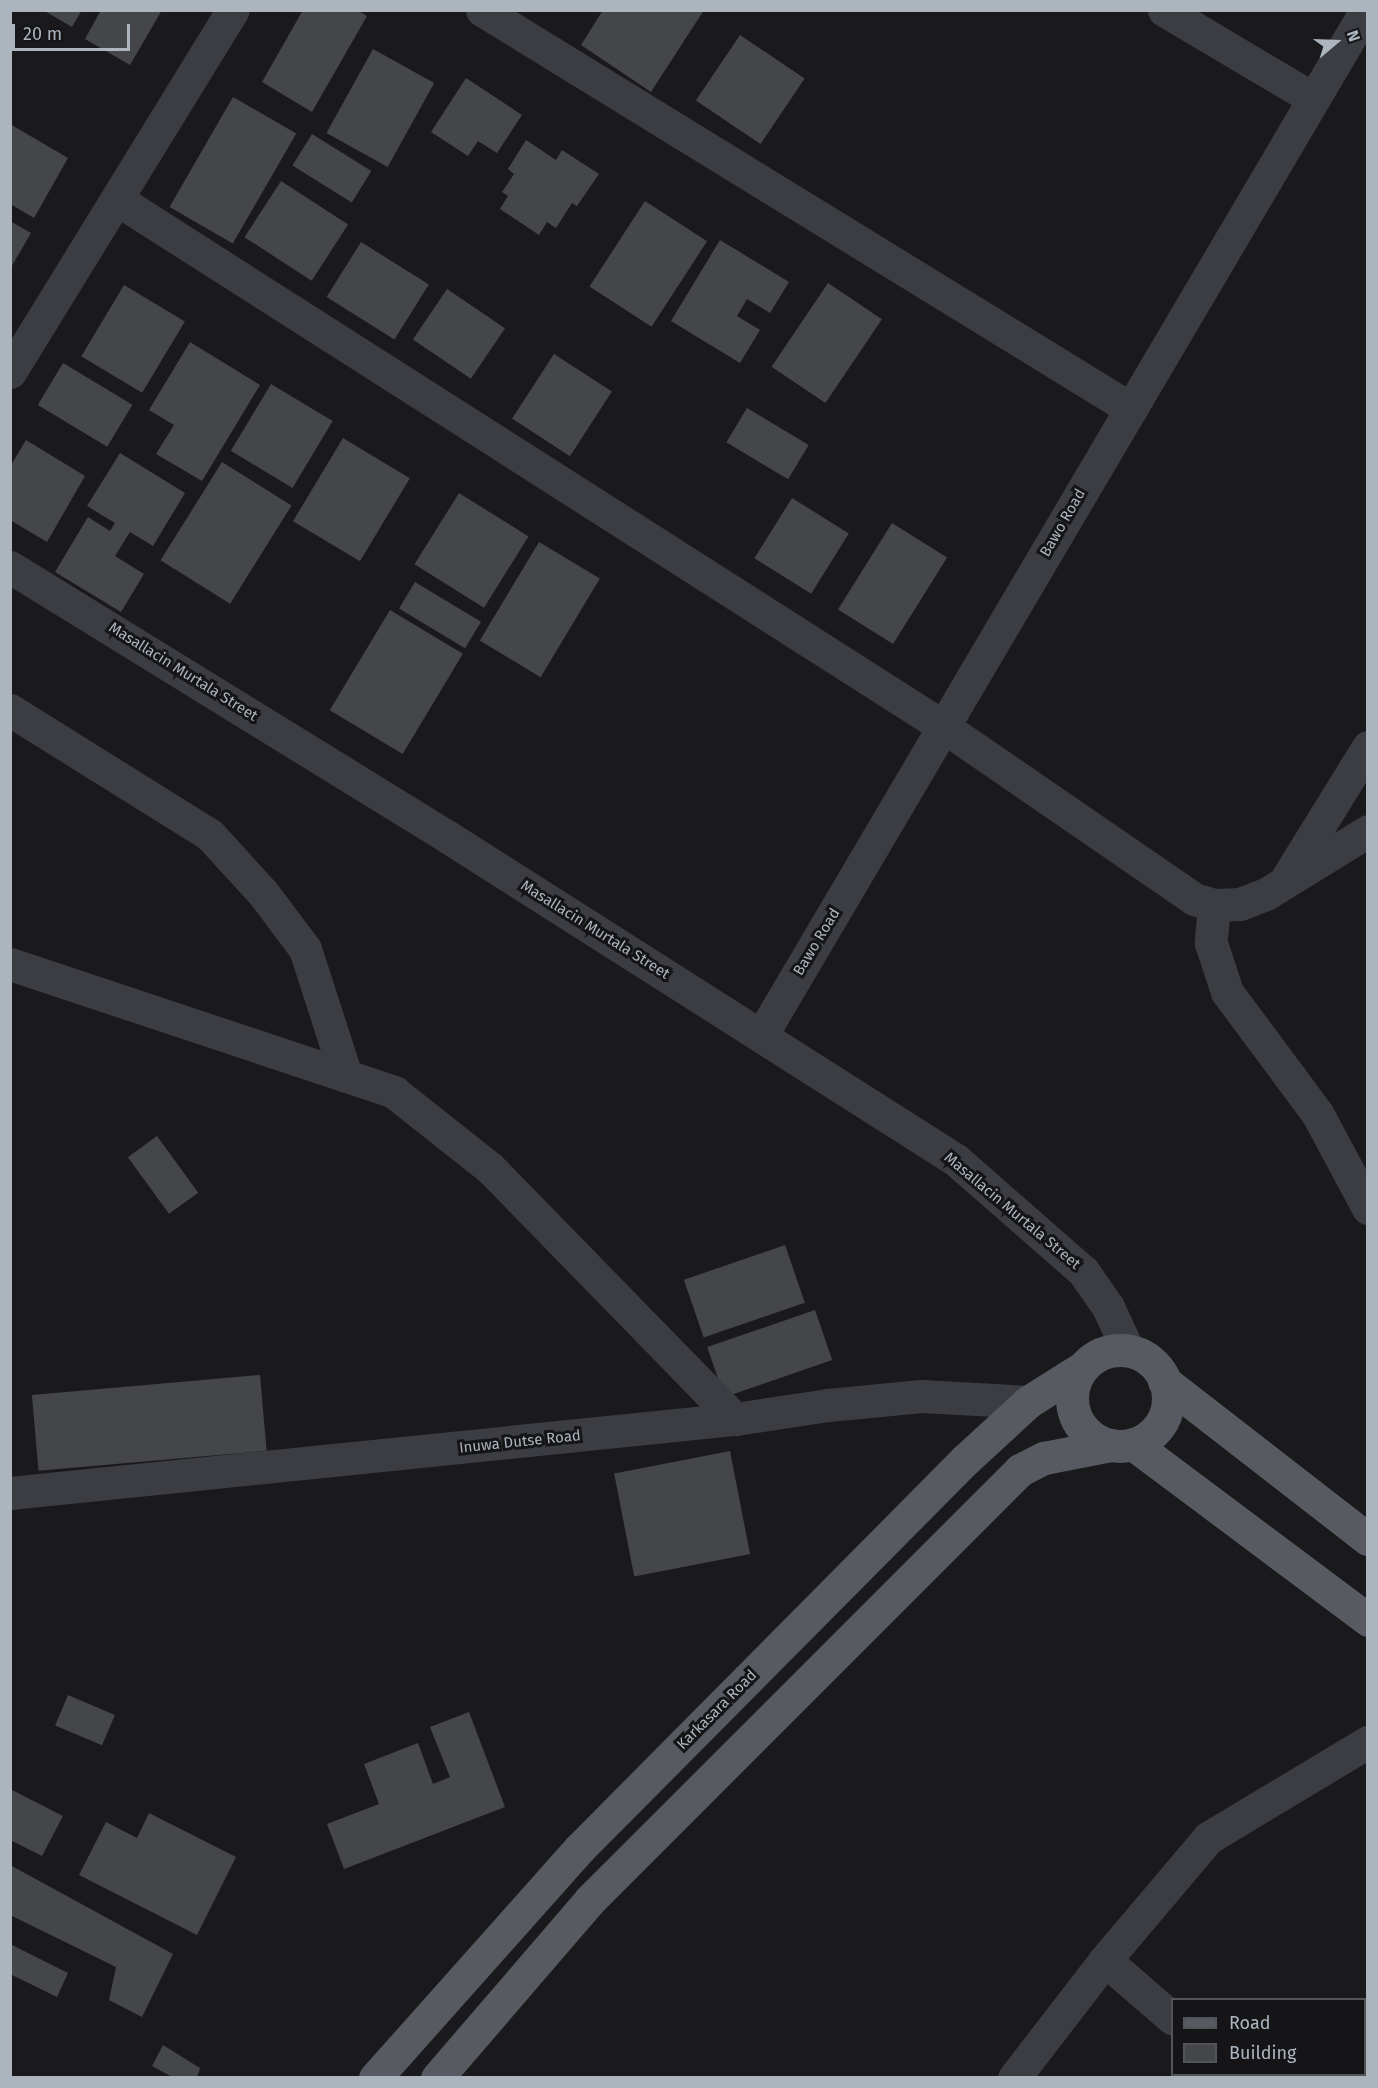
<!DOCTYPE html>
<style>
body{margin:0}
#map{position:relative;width:1378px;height:2088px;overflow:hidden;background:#1a1a1d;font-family:"Fira Sans",sans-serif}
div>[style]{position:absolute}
.building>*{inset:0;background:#44464a;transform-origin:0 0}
.minor>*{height:33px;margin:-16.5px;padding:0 16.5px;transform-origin:16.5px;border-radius:16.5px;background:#3b3d42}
.major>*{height:33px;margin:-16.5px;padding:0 16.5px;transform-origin:16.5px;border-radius:16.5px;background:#575a61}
.major>.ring{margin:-16.5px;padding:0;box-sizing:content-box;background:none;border:33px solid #575a61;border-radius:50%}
span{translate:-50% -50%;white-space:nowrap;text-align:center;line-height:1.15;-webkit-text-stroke:6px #151518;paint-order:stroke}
.street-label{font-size:15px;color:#acb4bd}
.frame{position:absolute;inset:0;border:12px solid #acb4bd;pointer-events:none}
.legend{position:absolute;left:1171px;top:1998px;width:195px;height:78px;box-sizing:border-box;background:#151518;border:2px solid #51555a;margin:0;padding:8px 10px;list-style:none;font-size:18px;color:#acb4bd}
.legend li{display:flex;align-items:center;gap:12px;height:30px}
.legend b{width:30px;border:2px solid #51555a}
.north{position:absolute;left:1306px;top:12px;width:60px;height:60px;-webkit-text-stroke:4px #151518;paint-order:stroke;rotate:71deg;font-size:16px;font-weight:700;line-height:24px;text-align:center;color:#acb4bd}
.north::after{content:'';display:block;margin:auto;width:21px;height:27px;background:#acb4bd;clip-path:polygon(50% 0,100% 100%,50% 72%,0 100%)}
.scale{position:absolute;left:12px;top:24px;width:118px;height:27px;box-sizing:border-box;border:3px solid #acb4bd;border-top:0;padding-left:8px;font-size:18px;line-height:21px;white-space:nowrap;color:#acb4bd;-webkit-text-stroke:4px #151518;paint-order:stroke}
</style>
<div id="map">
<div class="building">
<i style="clip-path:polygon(43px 10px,82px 10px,72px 27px)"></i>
<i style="clip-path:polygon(101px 10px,162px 10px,130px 65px,85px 39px)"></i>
<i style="clip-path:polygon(303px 10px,357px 10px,367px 16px,312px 112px,262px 82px)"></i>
<i style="clip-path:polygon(603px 10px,704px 10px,651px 92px,581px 45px)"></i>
<i style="left:740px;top:35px;width:78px;height:79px;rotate:34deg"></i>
<i style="left:373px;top:49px;width:70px;height:96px;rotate:29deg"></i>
<i style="clip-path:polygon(466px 78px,522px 115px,497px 153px,478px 141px,468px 156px,431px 132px)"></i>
<i style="left:233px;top:97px;width:73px;height:127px;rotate:30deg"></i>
<i style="clip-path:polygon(10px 124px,68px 158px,34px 218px,10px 204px)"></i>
<i style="left:312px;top:134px;width:70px;height:37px;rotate:32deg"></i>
<i style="clip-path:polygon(526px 140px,556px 160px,562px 150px,599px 174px,577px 206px,572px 203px,556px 228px,547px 222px,539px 235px,500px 209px,508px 196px,502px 192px,514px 174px,508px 169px)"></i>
<i style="left:281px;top:181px;width:80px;height:67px;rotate:33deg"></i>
<i style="left:645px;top:201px;width:74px;height:102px;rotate:33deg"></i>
<i style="clip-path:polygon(10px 221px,31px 233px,10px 269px)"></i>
<i style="clip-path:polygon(720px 240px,789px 282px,770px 313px,747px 299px,737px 316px,760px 330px,740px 363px,671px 321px)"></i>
<i style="left:361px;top:242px;width:80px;height:65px;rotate:32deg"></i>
<i style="left:828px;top:283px;width:65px;height:101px;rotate:34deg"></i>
<i style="left:124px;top:285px;width:71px;height:83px;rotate:31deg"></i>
<i style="left:447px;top:289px;width:70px;height:61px;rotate:34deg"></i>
<i style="clip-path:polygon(190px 342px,260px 385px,202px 481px,156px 454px,174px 425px,149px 410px)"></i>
<i style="left:554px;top:354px;width:69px;height:77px;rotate:33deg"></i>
<i style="left:63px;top:363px;width:81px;height:49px;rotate:31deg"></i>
<i style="left:271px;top:384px;width:72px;height:78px;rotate:31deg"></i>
<i style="left:747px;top:408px;width:72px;height:40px;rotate:31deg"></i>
<i style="left:343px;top:438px;width:78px;height:97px;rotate:31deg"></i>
<i style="clip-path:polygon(26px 440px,85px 476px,47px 542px,10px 520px,10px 467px)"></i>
<i style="clip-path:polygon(120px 453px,185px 493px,153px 546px,130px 532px,115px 556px,144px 574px,121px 612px,55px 572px,88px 517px,110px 531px,115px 523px,87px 506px)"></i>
<i style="left:222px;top:462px;width:82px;height:116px;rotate:32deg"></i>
<i style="left:459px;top:493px;width:82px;height:84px;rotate:32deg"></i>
<i style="left:792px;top:498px;width:67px;height:71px;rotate:32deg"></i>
<i style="left:892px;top:523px;width:65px;height:102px;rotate:32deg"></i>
<i style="left:539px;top:542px;width:71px;height:115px;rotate:31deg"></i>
<i style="left:415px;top:582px;width:77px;height:31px;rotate:31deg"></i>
<i style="left:390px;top:610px;width:85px;height:117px;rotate:31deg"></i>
<i style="left:157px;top:1136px;width:70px;height:36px;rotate:54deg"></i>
<i style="left:785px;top:1245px;width:61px;height:107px;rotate:71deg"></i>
<i style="left:815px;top:1310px;width:53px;height:114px;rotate:71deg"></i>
<i style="left:260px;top:1375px;width:76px;height:229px;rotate:85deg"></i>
<i style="left:730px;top:1451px;width:105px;height:118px;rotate:79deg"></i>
<i style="left:68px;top:1695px;width:51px;height:33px;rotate:23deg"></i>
<i style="clip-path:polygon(469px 1712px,505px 1807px,344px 1869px,327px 1824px,379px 1804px,364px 1764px,418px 1743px,433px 1784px,450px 1777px,430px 1727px)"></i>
<i style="clip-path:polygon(10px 1789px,63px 1816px,42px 1856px,10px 1840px)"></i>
<i style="clip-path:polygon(149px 1813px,236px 1857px,197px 1935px,79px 1875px,106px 1822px,137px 1838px)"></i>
<i style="clip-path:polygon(10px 1865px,173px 1954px,142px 2017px,109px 2000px,116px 1967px,10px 1915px)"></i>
<i style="clip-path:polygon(10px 1944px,68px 1973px,57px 1997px,10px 1974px)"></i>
<i style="clip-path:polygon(163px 2045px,200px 2068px,197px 2078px,174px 2078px,152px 2066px)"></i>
</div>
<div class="minor">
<i style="left:482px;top:10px;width:762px;rotate:31.58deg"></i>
<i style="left:1164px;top:10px;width:174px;rotate:30.7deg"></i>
<i style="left:118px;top:200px;width:980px;rotate:32.54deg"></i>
<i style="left:944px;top:727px;width:303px;rotate:34.5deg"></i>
<i style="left:1194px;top:899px;width:21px;rotate:17deg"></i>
<i style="left:1214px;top:905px;width:26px;rotate:-2deg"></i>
<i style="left:1240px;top:904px;width:28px;rotate:-21deg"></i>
<i style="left:1266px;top:894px;width:120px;rotate:-31.7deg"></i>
<i style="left:10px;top:372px;width:425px;rotate:-58.4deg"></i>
<i style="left:10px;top:567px;width:515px;rotate:31.65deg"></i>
<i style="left:448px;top:837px;width:602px;rotate:32.45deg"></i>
<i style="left:956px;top:1160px;width:169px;rotate:41.2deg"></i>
<i style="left:1083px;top:1271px;width:44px;rotate:55.2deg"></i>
<i style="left:1108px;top:1307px;width:47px;rotate:65.1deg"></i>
<i style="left:10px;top:710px;width:236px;rotate:32deg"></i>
<i style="left:210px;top:835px;width:79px;rotate:47.6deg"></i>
<i style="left:263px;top:893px;width:70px;rotate:53.1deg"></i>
<i style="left:305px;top:949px;width:133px;rotate:72.1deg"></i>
<i style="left:1287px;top:878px;width:154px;rotate:-58.3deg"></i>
<i style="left:1214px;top:905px;width:38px;rotate:95deg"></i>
<i style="left:1211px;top:943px;width:52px;rotate:71.9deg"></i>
<i style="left:1227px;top:992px;width:151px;rotate:53.4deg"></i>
<i style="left:1317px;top:1113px;width:108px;rotate:61.8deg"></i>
<i style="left:10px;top:964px;width:405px;rotate:18.4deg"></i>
<i style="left:394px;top:1092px;width:122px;rotate:38.4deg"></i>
<i style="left:490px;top:1168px;width:351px;rotate:45.7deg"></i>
<i style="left:761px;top:1036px;width:1191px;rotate:-59.47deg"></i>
<i style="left:10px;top:1493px;width:729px;rotate:-5.83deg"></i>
<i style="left:735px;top:1419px;width:94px;rotate:-8.6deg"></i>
<i style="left:828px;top:1405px;width:94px;rotate:-5.5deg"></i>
<i style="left:922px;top:1396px;width:106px;rotate:3.2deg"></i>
<i style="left:1105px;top:1960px;width:89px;rotate:40.9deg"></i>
<i style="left:1239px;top:2074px;width:5px;rotate:53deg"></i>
<i style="left:1014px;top:2078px;width:149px;rotate:-52.4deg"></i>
<i style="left:1105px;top:1960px;width:160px;rotate:-49.8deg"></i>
<i style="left:1208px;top:1838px;width:187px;rotate:-31deg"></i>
</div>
<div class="major">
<i class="ring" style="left:1072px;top:1350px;width:63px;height:63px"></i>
<i style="left:1164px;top:1381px;width:258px;rotate:37.8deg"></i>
<i style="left:1133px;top:1444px;width:294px;rotate:36.8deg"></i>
<i style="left:375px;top:2078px;width:308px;rotate:-48.3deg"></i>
<i style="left:580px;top:1848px;width:547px;rotate:-45.22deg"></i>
<i style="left:965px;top:1460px;width:86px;rotate:-42.6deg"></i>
<i style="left:1028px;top:1402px;width:64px;rotate:-32.2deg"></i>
<i style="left:437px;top:2078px;width:235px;rotate:-49.3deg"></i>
<i style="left:590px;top:1900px;width:608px;rotate:-45deg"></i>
<i style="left:1020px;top:1470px;width:27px;rotate:-27deg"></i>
<i style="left:1044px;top:1458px;width:68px;rotate:-11deg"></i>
</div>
<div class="street-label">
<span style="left:1063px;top:523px;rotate:-60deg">Bawo Road</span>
<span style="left:183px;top:672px;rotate:32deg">Masallacin Murtala Street</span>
<span style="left:595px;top:930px;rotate:32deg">Masallacin Murtala Street</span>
<span style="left:817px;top:942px;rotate:-59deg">Bawo Road</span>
<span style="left:1012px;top:1211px;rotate:40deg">Masallacin Murtala Street</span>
<span style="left:520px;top:1442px;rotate:-6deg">Inuwa Dutse Road</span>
<span style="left:717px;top:1710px;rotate:-45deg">Karkasara Road</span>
</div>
<div class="frame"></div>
<ul class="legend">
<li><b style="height:8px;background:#575a61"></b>Road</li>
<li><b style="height:16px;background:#44464a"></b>Building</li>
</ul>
<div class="north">N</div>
<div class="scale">20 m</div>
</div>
